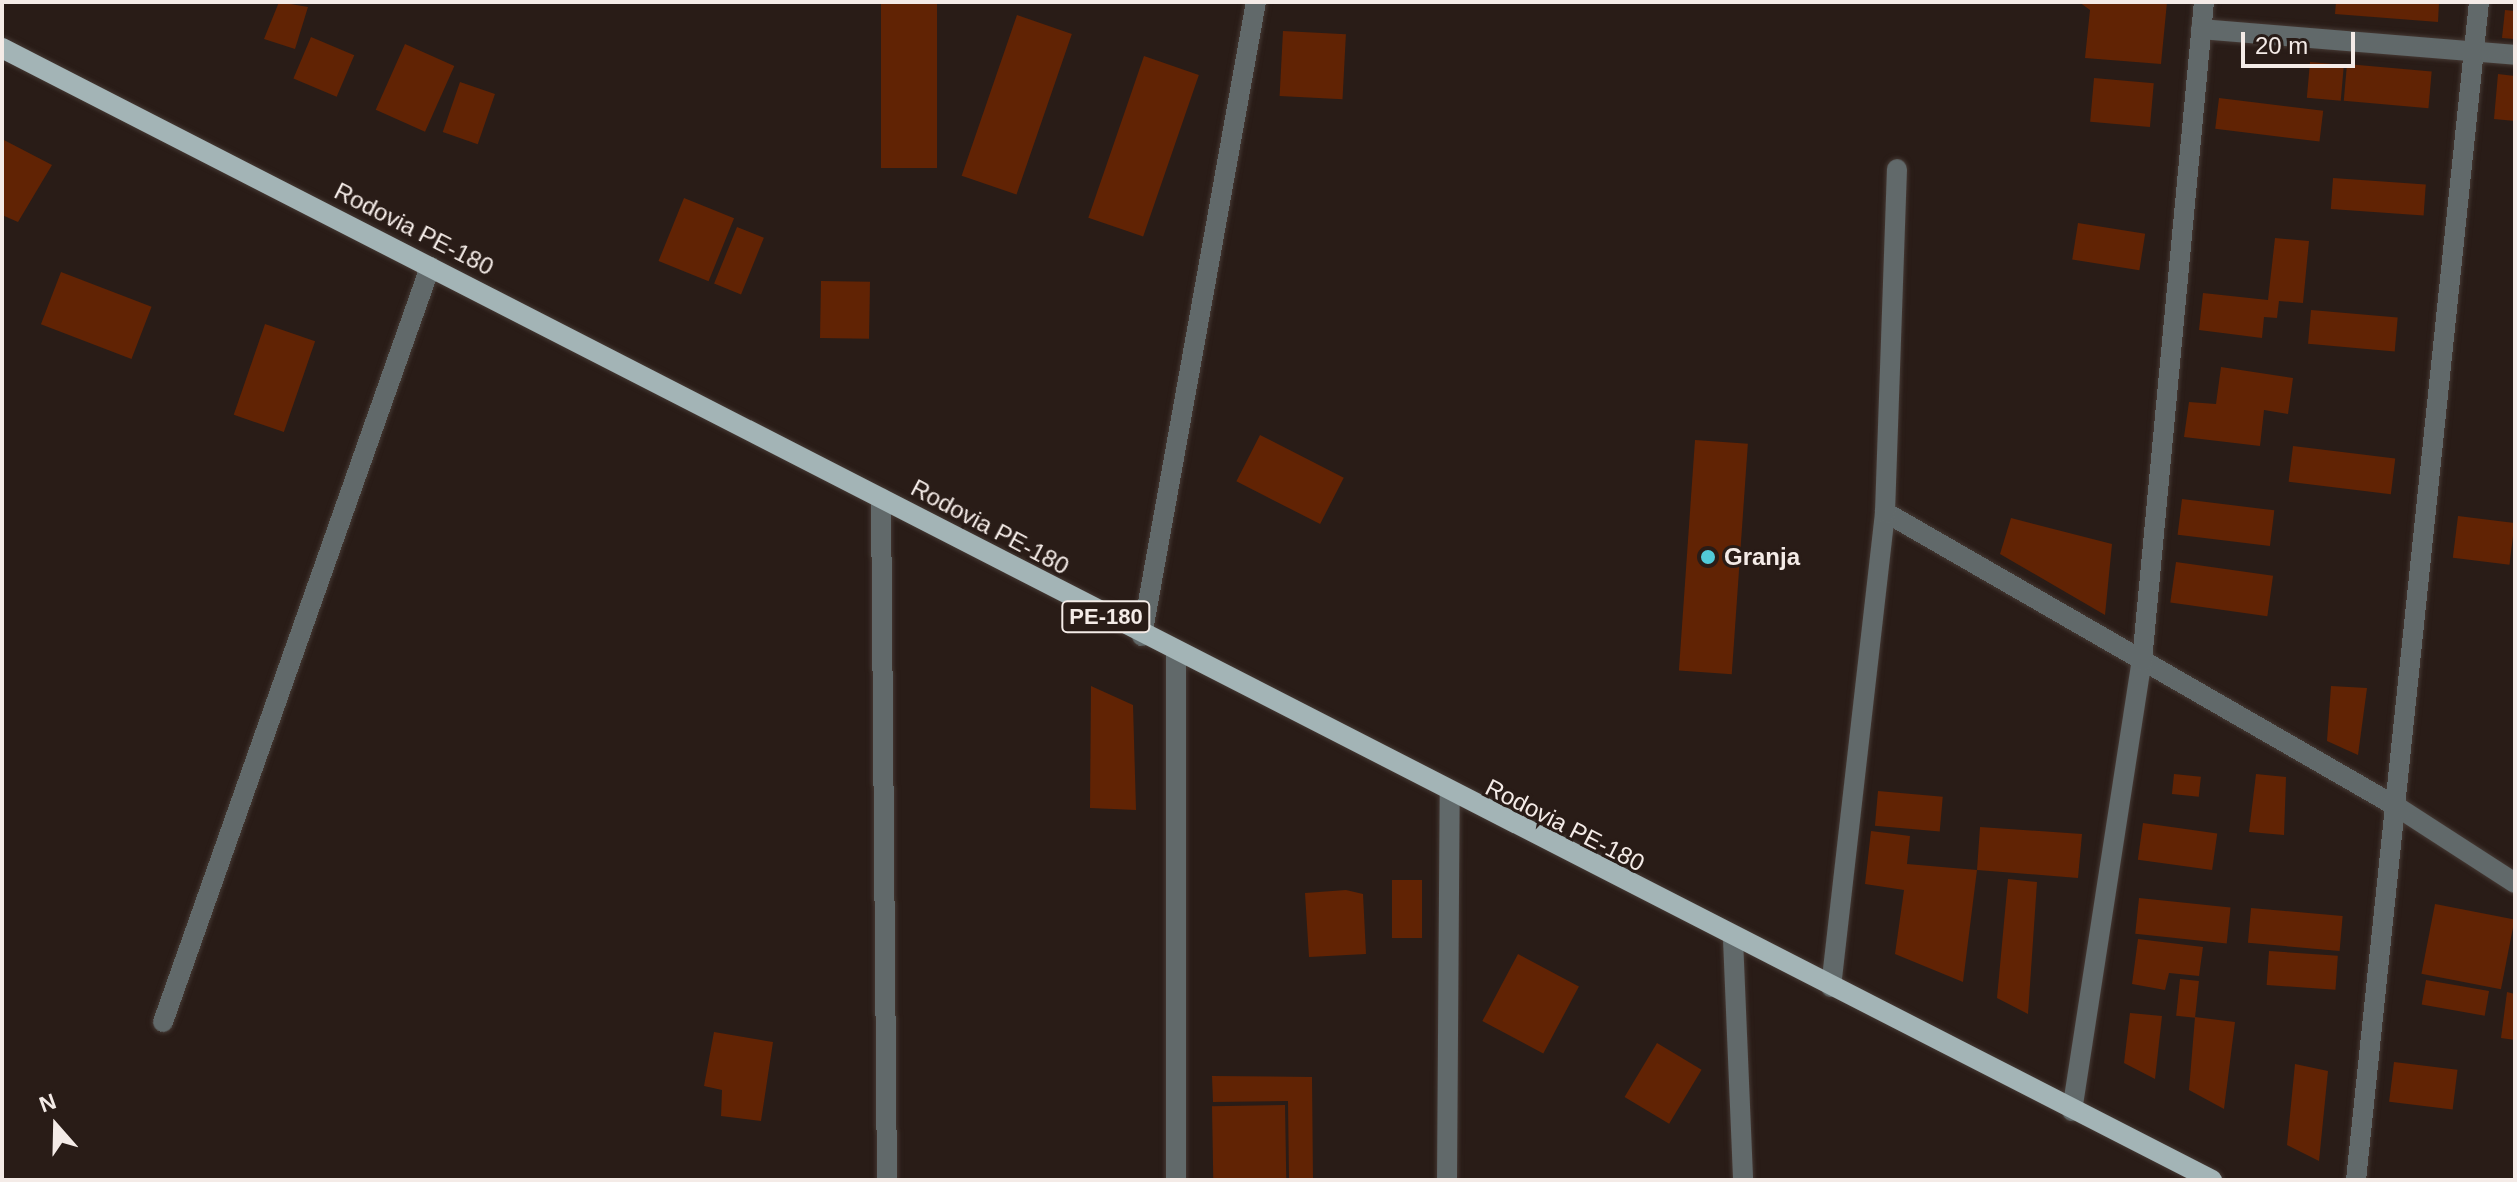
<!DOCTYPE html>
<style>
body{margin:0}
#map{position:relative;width:2517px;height:1182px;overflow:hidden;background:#291c17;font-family:Arial,sans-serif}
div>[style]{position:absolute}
.building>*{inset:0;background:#612304;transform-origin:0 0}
.roads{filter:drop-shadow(0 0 2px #453934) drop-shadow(0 0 2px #453934)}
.minor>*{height:20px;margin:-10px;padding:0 10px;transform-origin:10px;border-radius:10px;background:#61696a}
.major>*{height:20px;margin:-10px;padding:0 10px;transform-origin:10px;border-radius:10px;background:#a3b4b6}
.dots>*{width:22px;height:22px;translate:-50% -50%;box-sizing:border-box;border:4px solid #291c17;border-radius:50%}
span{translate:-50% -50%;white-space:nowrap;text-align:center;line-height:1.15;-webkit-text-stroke:6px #291c17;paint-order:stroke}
.shield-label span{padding:2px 6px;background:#291c17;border:2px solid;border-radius:6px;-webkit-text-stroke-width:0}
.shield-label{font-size:22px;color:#f4ebe7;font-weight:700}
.street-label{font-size:24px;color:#f4ebe7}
.poi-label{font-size:24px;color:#f4ebe7;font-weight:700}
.left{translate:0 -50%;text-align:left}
.frame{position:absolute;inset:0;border:4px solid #f4ebe7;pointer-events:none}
.north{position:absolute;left:16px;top:1086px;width:80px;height:80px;-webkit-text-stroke:6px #291c17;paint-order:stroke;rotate:340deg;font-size:22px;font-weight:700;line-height:32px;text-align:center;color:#f4ebe7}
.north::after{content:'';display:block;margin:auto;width:28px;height:36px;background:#f4ebe7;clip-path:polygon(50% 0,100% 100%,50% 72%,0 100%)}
.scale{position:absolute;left:2241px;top:32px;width:114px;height:36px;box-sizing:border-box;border:4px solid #f4ebe7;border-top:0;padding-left:10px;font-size:24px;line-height:28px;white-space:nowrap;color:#f4ebe7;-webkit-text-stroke:6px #291c17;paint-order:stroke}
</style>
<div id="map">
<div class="building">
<i style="clip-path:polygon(279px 2px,308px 7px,295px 49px,264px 39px)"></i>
<i style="left:881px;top:2px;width:56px;height:166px"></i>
<i style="clip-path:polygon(2079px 2px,2167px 2px,2161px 64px,2085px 58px,2090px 10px)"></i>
<i style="clip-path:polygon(2336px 2px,2439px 2px,2438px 22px,2335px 14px)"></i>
<i style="clip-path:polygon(2505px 10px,2515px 11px,2515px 39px,2502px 38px)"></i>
<i style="left:1017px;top:15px;width:58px;height:170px;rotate:19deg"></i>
<i style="left:1283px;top:31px;width:63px;height:65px;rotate:3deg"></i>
<i style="left:311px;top:37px;width:47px;height:45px;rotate:23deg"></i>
<i style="left:405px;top:44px;width:54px;height:72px;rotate:24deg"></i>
<i style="left:1144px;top:56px;width:58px;height:171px;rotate:19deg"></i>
<i style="left:2310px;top:62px;width:34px;height:36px;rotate:5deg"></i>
<i style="left:2347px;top:64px;width:85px;height:37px;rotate:5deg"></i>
<i style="clip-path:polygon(2498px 74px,2515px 76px,2515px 121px,2494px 119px)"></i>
<i style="left:2094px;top:78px;width:60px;height:44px;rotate:5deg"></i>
<i style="left:460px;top:82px;width:37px;height:53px;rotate:19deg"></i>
<i style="left:2219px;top:98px;width:105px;height:31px;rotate:7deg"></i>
<i style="clip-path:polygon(2px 139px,52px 165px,18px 222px,2px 215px)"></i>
<i style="left:2333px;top:178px;width:93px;height:31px;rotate:4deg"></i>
<i style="left:684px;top:198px;width:54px;height:68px;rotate:22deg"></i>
<i style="left:2078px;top:223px;width:68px;height:37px;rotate:9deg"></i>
<i style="left:737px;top:227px;width:29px;height:61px;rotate:22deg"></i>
<i style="clip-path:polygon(2275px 238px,2309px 241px,2303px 303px,2279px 301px,2277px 318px,2264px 317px,2262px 338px,2199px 330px,2203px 293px,2268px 300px)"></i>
<i style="left:61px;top:272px;width:97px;height:56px;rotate:21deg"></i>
<i style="left:821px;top:281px;width:49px;height:57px;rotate:1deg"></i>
<i style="left:2311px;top:310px;width:87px;height:34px;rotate:5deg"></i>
<i style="left:265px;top:324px;width:53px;height:96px;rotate:19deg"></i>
<i style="clip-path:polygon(2221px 367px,2293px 378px,2288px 414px,2264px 410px,2260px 446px,2184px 437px,2189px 402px,2216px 404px)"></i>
<i style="left:1260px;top:435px;width:94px;height:52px;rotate:27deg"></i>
<i style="left:1695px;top:440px;width:53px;height:231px;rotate:4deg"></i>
<i style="left:2293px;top:446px;width:103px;height:36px;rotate:7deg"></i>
<i style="left:2182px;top:499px;width:93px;height:36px;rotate:7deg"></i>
<i style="left:2458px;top:516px;width:57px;height:42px;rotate:7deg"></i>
<i style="clip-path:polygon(2011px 518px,2112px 544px,2105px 615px,2000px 554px)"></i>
<i style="left:2176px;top:562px;width:98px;height:41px;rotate:8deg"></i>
<i style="clip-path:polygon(1091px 686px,1133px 705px,1136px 810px,1090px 808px)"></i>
<i style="clip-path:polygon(2331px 686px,2367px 688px,2358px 755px,2327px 741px)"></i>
<i style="left:2174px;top:774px;width:27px;height:20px;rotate:6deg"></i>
<i style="clip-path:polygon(2256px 774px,2286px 777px,2284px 835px,2249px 832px)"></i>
<i style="left:1878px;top:791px;width:65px;height:35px;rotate:5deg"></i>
<i style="left:2143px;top:823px;width:75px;height:37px;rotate:8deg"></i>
<i style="clip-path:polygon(1980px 827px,2082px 834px,2078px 878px,1977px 870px,1963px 982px,1895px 954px,1904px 890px,1865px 884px,1871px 831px,1910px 836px,1907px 864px,1977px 870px)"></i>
<i style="clip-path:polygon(2008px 879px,2037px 882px,2028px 1014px,1997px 998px)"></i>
<i style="left:1392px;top:880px;width:30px;height:58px"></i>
<i style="clip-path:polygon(1346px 890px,1363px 894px,1366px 954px,1309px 957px,1305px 893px)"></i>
<i style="left:2139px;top:898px;width:92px;height:36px;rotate:6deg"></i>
<i style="left:2435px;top:904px;width:81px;height:71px;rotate:11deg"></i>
<i style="left:2251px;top:908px;width:92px;height:35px;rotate:5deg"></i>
<i style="clip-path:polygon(2138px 939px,2203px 947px,2199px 976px,2169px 973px,2165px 990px,2132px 984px)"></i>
<i style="left:2269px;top:951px;width:69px;height:34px;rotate:4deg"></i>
<i style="left:1518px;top:954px;width:69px;height:76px;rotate:28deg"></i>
<i style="left:2180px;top:979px;width:19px;height:37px;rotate:6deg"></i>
<i style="left:2426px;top:980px;width:64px;height:25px;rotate:10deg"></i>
<i style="clip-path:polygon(2507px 992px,2515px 994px,2515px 1040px,2501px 1038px)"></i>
<i style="clip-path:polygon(2130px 1013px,2162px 1016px,2155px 1079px,2124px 1063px)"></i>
<i style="clip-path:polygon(2195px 1017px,2235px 1022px,2224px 1109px,2189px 1090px)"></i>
<i style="clip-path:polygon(714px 1032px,773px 1042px,761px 1121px,721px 1116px,722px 1090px,704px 1086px)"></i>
<i style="left:1657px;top:1043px;width:52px;height:63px;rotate:31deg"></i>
<i style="left:2394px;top:1062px;width:64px;height:40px;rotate:7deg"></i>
<i style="clip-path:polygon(2295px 1064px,2328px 1071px,2319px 1161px,2287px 1145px)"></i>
<i style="clip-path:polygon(1212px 1076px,1312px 1077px,1313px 1180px,1289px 1180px,1288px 1101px,1213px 1102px)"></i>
<i style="left:1285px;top:1105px;width:75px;height:73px;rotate:89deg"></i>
</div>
<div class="roads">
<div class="minor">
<i style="left:2201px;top:29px;width:315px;rotate:4.7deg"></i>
<i style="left:881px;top:498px;width:682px;rotate:89.5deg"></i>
<i style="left:1885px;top:512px;width:593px;rotate:29.94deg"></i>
<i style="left:2399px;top:808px;width:138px;rotate:32.9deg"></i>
<i style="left:1142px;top:636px;width:644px;rotate:-79.81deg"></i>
<i style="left:1176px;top:654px;width:526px;rotate:90deg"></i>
<i style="left:1733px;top:939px;width:241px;rotate:87.6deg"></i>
<i style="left:1831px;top:987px;width:478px;rotate:-83.5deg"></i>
<i style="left:1885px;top:512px;width:343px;rotate:-88deg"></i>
<i style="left:163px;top:1022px;width:801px;rotate:-70.52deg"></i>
<i style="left:2072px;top:1111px;width:455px;rotate:-81.2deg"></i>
<i style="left:2142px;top:661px;width:662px;rotate:-84.63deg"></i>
<i style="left:1447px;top:1180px;width:385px;rotate:-89.6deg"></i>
<i style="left:2356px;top:1180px;width:1184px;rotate:-84.04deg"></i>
</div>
<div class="major">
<i style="left:2px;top:48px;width:2483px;rotate:27.12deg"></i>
</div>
</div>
<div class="dots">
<i style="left:1708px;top:557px;background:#52cbd9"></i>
</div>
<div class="shield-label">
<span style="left:1106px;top:617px">PE-180</span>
</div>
<div class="street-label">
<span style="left:414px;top:229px;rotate:27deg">Rodovia PE-180</span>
<span style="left:990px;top:527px;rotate:28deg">Rodovia PE-180</span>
<span style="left:1565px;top:825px;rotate:27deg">Rodovia PE-180</span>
</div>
<div class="poi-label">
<span class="left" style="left:1724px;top:557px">Granja</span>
</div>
<div class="frame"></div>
<div class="north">N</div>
<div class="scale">20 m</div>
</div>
